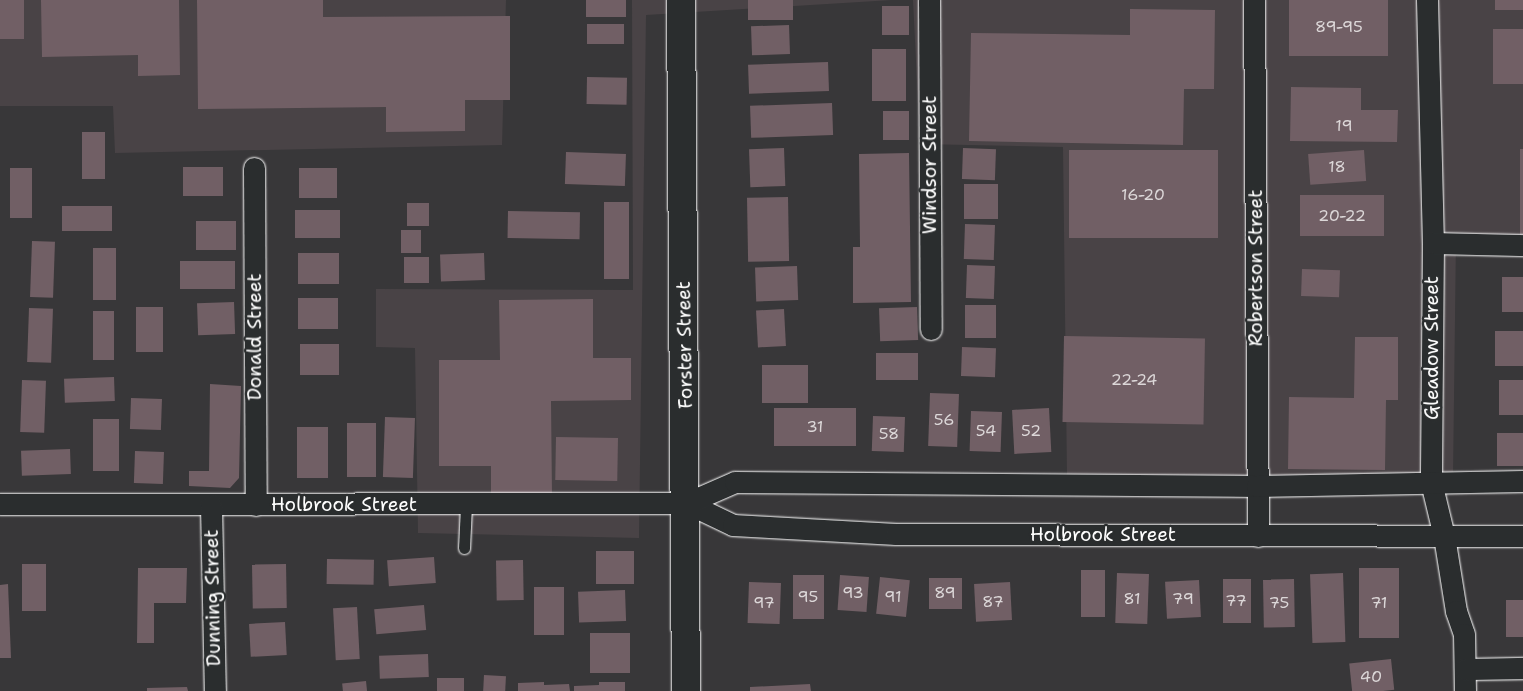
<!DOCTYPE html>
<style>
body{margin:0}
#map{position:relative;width:1523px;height:691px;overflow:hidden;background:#383739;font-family:"Shantell Sans",sans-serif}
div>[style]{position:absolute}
.built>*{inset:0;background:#494346}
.building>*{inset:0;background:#715f65;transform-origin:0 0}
.roads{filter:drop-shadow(0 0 1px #fff) drop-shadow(0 0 1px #fff)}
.lane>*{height:11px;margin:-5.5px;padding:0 5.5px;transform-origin:5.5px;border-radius:5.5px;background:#2a2d2e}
.street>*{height:21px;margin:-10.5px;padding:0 10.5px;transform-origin:10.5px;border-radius:10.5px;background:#2a2d2e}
.secondary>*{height:28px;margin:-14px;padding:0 14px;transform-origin:14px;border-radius:14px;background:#2a2d2e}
span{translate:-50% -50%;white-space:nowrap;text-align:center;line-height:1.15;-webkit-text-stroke:4.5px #2a2d2e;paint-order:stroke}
.number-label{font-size:16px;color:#dcd7d8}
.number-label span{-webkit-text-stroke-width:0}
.street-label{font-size:19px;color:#fff}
</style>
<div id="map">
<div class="built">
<i style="clip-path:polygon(0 0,506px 0,502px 145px,115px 153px,113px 106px,0 106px)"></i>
<i style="clip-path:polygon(632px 0,892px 0,646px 15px,639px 538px,418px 533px,415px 348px,376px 347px,376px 289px,633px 290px)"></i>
<i style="clip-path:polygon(913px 0,1523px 0,1523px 240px,1456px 238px,1453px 477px,1067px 477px,1063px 147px,920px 144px)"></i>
</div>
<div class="building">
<i style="left:0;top:0;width:24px;height:39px"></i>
<i style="clip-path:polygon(41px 0,179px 0,180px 75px,138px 76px,138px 55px,42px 57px)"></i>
<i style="clip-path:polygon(197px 0,323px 0,323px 17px,510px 16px,510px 100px,465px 100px,465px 131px,386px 132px,386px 107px,198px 109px)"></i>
<i style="left:586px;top:0;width:40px;height:17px"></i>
<i style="left:748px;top:0;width:45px;height:20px"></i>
<i style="left:1289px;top:0;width:99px;height:56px"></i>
<i style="left:1495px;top:0;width:28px;height:10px"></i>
<i style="left:882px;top:6px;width:27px;height:29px"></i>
<i style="clip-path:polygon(1130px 9px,1215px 10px,1214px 89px,1184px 89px,1183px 145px,969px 141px,971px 33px,1130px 35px)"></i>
<i style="left:587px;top:24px;width:37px;height:20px"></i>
<i style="left:789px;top:25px;width:29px;height:38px;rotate:88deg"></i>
<i style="left:1493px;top:29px;width:30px;height:55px"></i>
<i style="left:906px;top:49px;width:52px;height:34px;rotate:90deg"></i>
<i style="left:828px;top:62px;width:29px;height:80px;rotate:88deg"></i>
<i style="left:587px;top:77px;width:40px;height:27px;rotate:1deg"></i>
<i style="clip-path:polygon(1291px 87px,1361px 88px,1361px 110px,1398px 110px,1397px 142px,1290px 141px)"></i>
<i style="left:832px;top:103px;width:32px;height:82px;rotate:88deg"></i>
<i style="left:909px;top:111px;width:29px;height:26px;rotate:90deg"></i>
<i style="left:82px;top:132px;width:23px;height:47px"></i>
<i style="left:784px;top:148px;width:38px;height:35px;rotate:88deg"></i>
<i style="left:963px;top:148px;width:33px;height:31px;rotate:2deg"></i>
<i style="left:1520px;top:149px;width:3px;height:89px"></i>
<i style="left:1069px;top:150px;width:149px;height:88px"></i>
<i style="left:1364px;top:150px;width:31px;height:56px;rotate:86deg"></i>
<i style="left:566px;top:152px;width:60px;height:32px;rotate:2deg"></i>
<i style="clip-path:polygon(909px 153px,911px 302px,853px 303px,853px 247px,860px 247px,859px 154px)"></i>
<i style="left:183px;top:167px;width:40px;height:29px"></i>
<i style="left:10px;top:168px;width:22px;height:50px"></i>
<i style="left:299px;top:168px;width:38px;height:30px"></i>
<i style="left:998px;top:184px;width:35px;height:34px;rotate:90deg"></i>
<i style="left:1300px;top:195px;width:84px;height:41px"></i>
<i style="left:788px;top:197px;width:64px;height:41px;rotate:89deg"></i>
<i style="left:604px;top:202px;width:25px;height:77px"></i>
<i style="left:407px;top:203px;width:22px;height:23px"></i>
<i style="left:112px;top:206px;width:25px;height:50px;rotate:90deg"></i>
<i style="left:340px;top:210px;width:28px;height:45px;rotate:90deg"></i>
<i style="left:508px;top:211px;width:72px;height:27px;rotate:1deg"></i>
<i style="left:196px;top:221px;width:40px;height:29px"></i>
<i style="left:965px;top:224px;width:30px;height:35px;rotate:2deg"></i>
<i style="left:401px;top:230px;width:20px;height:23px"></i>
<i style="left:32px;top:241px;width:23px;height:56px;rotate:2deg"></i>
<i style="left:93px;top:248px;width:23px;height:52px"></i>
<i style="left:298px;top:253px;width:41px;height:31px"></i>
<i style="left:484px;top:253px;width:27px;height:44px;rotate:88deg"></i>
<i style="left:404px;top:257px;width:25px;height:26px"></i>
<i style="left:235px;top:261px;width:28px;height:55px;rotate:90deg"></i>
<i style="left:967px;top:265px;width:28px;height:33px;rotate:2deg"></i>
<i style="left:797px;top:266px;width:34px;height:42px;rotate:88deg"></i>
<i style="left:1302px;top:269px;width:38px;height:27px;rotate:2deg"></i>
<i style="left:1523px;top:277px;width:35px;height:21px;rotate:90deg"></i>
<i style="left:298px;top:298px;width:40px;height:31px"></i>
<i style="clip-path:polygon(593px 299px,593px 358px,631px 358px,631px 400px,551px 401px,552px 496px,491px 496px,491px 466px,439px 466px,439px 360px,500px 360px,499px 300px)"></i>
<i style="left:234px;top:302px;width:32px;height:37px;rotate:88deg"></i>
<i style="left:965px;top:305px;width:31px;height:33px"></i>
<i style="left:136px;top:307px;width:27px;height:45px"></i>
<i style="left:917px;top:307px;width:33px;height:38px;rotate:88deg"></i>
<i style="left:29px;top:308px;width:24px;height:54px;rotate:2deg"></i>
<i style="left:784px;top:309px;width:37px;height:28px;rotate:87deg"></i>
<i style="left:93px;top:311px;width:21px;height:49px"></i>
<i style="left:1495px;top:331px;width:28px;height:35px"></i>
<i style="left:1064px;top:336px;width:141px;height:86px;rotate:1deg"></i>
<i style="clip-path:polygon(1355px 337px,1398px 337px,1398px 400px,1386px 400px,1385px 470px,1288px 469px,1289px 397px,1354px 398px)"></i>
<i style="left:300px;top:344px;width:39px;height:31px"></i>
<i style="left:962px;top:347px;width:34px;height:29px;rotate:2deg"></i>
<i style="left:876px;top:353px;width:42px;height:27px"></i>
<i style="left:762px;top:365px;width:46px;height:38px"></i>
<i style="left:114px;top:377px;width:24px;height:50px;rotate:88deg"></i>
<i style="left:22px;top:380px;width:24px;height:52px;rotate:2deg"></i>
<i style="left:1499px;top:380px;width:24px;height:35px"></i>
<i style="clip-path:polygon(210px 384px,241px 386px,239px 478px,230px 488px,189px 486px,189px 471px,209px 471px)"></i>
<i style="left:930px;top:393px;width:29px;height:53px;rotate:2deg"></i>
<i style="left:131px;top:398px;width:31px;height:31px;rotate:2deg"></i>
<i style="left:774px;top:408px;width:82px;height:38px"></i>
<i style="left:1049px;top:408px;width:44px;height:37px;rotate:87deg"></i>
<i style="left:971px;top:411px;width:31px;height:40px;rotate:2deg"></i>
<i style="left:873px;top:416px;width:32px;height:35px;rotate:2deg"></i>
<i style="left:385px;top:417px;width:30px;height:60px;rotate:2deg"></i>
<i style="left:93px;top:419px;width:26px;height:52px"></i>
<i style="left:347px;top:423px;width:29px;height:54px"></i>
<i style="left:297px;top:427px;width:31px;height:51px"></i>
<i style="left:1497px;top:433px;width:26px;height:33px"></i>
<i style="left:556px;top:437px;width:62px;height:43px;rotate:1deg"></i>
<i style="left:70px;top:449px;width:25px;height:49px;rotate:88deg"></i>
<i style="left:135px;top:451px;width:29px;height:32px;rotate:2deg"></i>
<i style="left:596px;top:551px;width:38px;height:33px"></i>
<i style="left:434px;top:557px;width:26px;height:47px;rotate:86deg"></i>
<i style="left:327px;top:559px;width:47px;height:25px;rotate:1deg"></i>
<i style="left:523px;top:560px;width:40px;height:27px;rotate:89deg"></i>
<i style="left:46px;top:564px;width:47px;height:24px;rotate:90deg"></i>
<i style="left:286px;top:564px;width:44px;height:34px;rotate:89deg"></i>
<i style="clip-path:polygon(138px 568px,187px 568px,186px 603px,154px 603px,154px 643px,137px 643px)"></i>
<i style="left:1359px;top:568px;width:40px;height:70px"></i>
<i style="left:1081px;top:570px;width:24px;height:47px"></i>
<i style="left:1117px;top:573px;width:32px;height:50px;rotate:2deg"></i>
<i style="left:1343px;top:573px;width:69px;height:33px;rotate:88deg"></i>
<i style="left:793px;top:575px;width:31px;height:44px"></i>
<i style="left:840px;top:575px;width:29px;height:35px;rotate:4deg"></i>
<i style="left:880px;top:577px;width:30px;height:37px;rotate:6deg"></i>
<i style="left:929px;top:578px;width:33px;height:31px"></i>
<i style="left:1223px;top:579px;width:28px;height:44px"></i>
<i style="left:1294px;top:579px;width:48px;height:31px;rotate:89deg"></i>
<i style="left:1199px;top:580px;width:37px;height:34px;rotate:87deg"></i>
<i style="left:749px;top:582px;width:32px;height:41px;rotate:2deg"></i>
<i style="left:1010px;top:582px;width:38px;height:36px;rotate:87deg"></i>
<i style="clip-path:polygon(8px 584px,11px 658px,0 658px,0 585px)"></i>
<i style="left:534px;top:587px;width:30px;height:48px"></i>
<i style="left:625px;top:590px;width:31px;height:47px;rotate:88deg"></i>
<i style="left:1506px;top:600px;width:17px;height:37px"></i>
<i style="left:424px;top:605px;width:25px;height:50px;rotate:85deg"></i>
<i style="left:357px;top:607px;width:52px;height:24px;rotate:87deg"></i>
<i style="left:285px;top:622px;width:33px;height:36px;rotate:87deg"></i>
<i style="left:630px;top:633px;width:40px;height:40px;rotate:90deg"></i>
<i style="left:428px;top:654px;width:23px;height:49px;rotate:88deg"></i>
<i style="left:1391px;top:659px;width:31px;height:42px;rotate:84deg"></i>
<i style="left:484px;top:675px;width:22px;height:16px;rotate:3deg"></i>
<i style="left:437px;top:678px;width:27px;height:13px"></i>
<i style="left:366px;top:681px;width:10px;height:24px;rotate:84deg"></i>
<i style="clip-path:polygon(544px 682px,544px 685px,569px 684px,570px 691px,518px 691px,518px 683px)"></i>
<i style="clip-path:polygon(599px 682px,625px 682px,625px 691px,574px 691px,574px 686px,599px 685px)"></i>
<i style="clip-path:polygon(810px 684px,811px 691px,750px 691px,750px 687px)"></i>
<i style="clip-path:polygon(187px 687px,188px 691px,147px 691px,147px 688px)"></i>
</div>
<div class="roads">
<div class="lane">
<i style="left:464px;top:548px;width:43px;rotate:-87.3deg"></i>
</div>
<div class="street">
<i style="left:929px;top:0;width:329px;rotate:89.7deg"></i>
<i style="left:1254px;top:0;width:536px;rotate:89.57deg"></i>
<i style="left:1427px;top:0;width:243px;rotate:88.6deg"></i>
<i style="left:1433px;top:243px;width:239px;rotate:90.5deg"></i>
<i style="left:1431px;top:482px;width:56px;rotate:76.5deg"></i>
<i style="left:1444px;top:536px;width:76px;rotate:80.9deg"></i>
<i style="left:1456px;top:611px;width:24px;rotate:71deg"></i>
<i style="left:1464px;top:634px;width:57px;rotate:89deg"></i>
<i style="left:254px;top:168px;width:337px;rotate:89.7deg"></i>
<i style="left:1433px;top:243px;width:90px;rotate:1.3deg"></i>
<i style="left:687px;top:503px;width:51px;rotate:25.6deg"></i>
<i style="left:733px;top:525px;width:163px;rotate:3.2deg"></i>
<i style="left:896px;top:534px;width:627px;rotate:0.18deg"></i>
<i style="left:0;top:504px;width:687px;rotate:-0.08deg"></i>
<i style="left:687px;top:503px;width:52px;rotate:-23.6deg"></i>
<i style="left:735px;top:482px;width:522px;rotate:0.44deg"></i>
<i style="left:1257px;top:486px;width:266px;rotate:-1.1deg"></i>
<i style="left:211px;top:506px;width:185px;rotate:88.8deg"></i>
<i style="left:1465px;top:669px;width:58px;rotate:-1deg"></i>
</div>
<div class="secondary">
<i style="left:681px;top:0;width:691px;rotate:89.59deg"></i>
</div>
</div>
<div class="number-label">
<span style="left:1339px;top:27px">89-95</span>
<span style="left:1344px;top:126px">19</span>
<span style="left:1337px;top:167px">18</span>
<span style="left:1143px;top:195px">16-20</span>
<span style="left:1342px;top:216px">20-22</span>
<span style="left:1134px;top:380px">22-24</span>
<span style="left:944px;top:420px">56</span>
<span style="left:815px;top:427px">31</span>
<span style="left:986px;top:431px">54</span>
<span style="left:1031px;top:431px">52</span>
<span style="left:889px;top:434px">58</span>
<span style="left:853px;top:593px">93</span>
<span style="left:945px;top:593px">89</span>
<span style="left:808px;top:597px">95</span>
<span style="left:893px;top:597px">91</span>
<span style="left:1132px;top:599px">81</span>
<span style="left:1183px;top:599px">79</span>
<span style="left:1236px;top:601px">77</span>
<span style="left:993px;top:602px">87</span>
<span style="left:764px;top:603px">97</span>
<span style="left:1279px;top:603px">75</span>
<span style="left:1379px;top:603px">71</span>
<span style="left:1371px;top:677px">40</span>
</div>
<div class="street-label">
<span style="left:930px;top:165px;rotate:-90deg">Windsor Street</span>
<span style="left:1256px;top:268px;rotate:-90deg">Robertson Street</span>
<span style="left:255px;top:337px;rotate:-90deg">Donald Street</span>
<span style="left:685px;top:345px;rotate:-91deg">Forster Street</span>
<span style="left:1432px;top:348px;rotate:-90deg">Gleadow Street</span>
<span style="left:344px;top:505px">Holbrook Street</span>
<span style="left:1103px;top:535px">Holbrook Street</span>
<span style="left:213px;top:598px;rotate:-91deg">Dunning Street</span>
</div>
</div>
